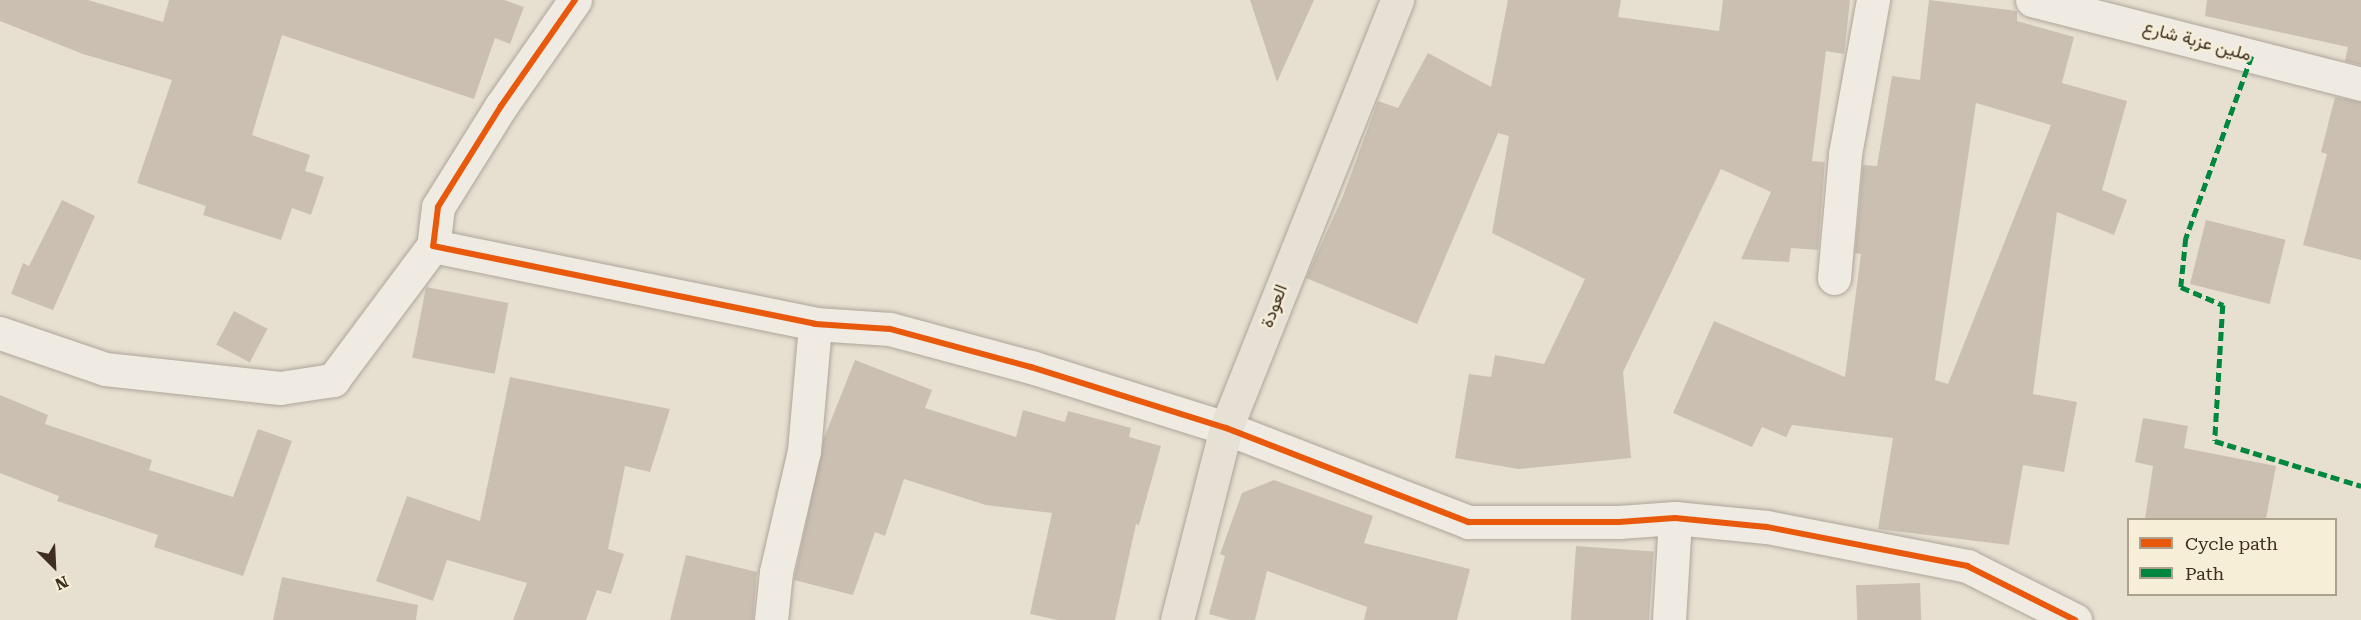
<!DOCTYPE html>
<meta charset="utf-8">
<style>
body{margin:0}
#map{position:relative;width:2361px;height:620px;overflow:hidden;background:#e7e0d1;font-family:"Roboto Serif",Vazirmatn,serif}
div>[style]{position:absolute}
.building>*{inset:0;background:#cbbfb2;transform-origin:0 0}
.roads{filter:drop-shadow(0 0 2px #ada599) drop-shadow(0 0 2px #ada599)}
.minor>*{height:33px;margin:-16.5px;padding:0 16.5px;transform-origin:16.5px;border-radius:16.5px;background:#efebe3}
.major>*{height:33px;margin:-16.5px;padding:0 16.5px;transform-origin:16.5px;border-radius:16.5px;background:#e6e1d4}
.quiet>*{height:4.5px;margin-top:-2.25px;transform-origin:0;background:repeating-linear-gradient(90deg,#00873e 0 9px,transparent 0 13.5px)}
.cycleway>*{height:6px;margin:-3px;padding:0 3px;transform-origin:3px;border-radius:3px;background:#e8590c}
span{translate:-50% -50%;white-space:nowrap;text-align:center;line-height:1.15;-webkit-text-stroke:4.5px #f7eed8;paint-order:stroke}
.street-label{font-size:18px;color:#3d2e20}
.legend{position:absolute;left:2127px;top:518px;width:210px;height:78px;box-sizing:border-box;background:#f7eed8;border:2px solid #ada18e;margin:0;padding:8px 10px;list-style:none;font-size:18px;color:#3d2e20}
.legend li{display:flex;align-items:center;gap:12px;height:30px}
.legend b{width:30px;border:2px solid #ada18e}
.north{position:absolute;left:24px;top:536px;width:60px;height:60px;-webkit-text-stroke:4px #f7eed8;paint-order:stroke;rotate:156deg;font-size:16px;font-weight:700;line-height:24px;text-align:center;color:#3d2e20}
.north::after{content:'';display:block;margin:auto;width:21px;height:27px;background:#3d2e20;clip-path:polygon(50% 0,100% 100%,50% 72%,0 100%)}
</style>
<div id="map">
<div class="building">
<i style="clip-path:polygon(0 0,88px 0,163px 22px,169px 0,504px 0,524px 7px,510px 44px,495px 38px,474px 99px,282px 35px,252px 135px,310px 155px,305px 171px,324px 177px,311px 215px,292px 208px,281px 240px,203px 215px,206px 206px,137px 183px,172px 80px,83px 54px,0 21px)"></i>
<i style="clip-path:polygon(1250px 0,1314px 0,1277px 82px)"></i>
<i style="clip-path:polygon(1508px 0,1621px 0,1618px 17px,1719px 31px,1723px 0,1850px 0,1844px 54px,1826px 51px,1812px 161px,1825px 162px,1818px 250px,1791px 248px,1789px 262px,1741px 259px,1771px 192px,1721px 169px,1623px 372px,1631px 458px,1518px 469px,1455px 458px,1469px 374px,1491px 377px,1495px 355px,1544px 364px,1585px 279px,1492px 233px,1509px 136px,1498px 133px,1417px 324px,1306px 278px,1343px 196px,1378px 101px,1398px 108px,1428px 53px,1491px 87px)"></i>
<i style="clip-path:polygon(evenodd,1929px 0,2017px 11px,2017px 21px,2074px 37px,2062px 83px,2127px 101px,2102px 190px,2127px 200px,2114px 235px,2057px 212px,2033px 394px,2077px 402px,2064px 472px,2023px 465px,2009px 545px,1878px 529px,1893px 438px,1792px 425px,1786px 437px,1762px 427px,1752px 447px,1673px 413px,1714px 321px,1845px 377px,1861px 254px,1855px 253px,1863px 165px,1877px 166px,1892px 76px,1920px 80px,1929px 0,1976px 103px,2051px 125px,1948px 384px,1935px 380px,1976px 103px)"></i>
<i style="clip-path:polygon(2207px 0,2361px 0,2361px 65px,2345px 61px,2348px 47px,2205px 16px)"></i>
<i style="clip-path:polygon(2335px 97px,2361px 102px,2361px 260px,2303px 245px,2327px 154px,2321px 152px)"></i>
<i style="clip-path:polygon(62px 200px,95px 216px,53px 310px,11px 294px,23px 263px,29px 266px)"></i>
<i style="left:2206px;top:220px;width:82px;height:66px;rotate:14deg"></i>
<i style="left:426px;top:287px;width:84px;height:72px;rotate:11deg"></i>
<i style="left:234px;top:311px;width:38px;height:38px;rotate:28deg"></i>
<i style="clip-path:polygon(855px 360px,932px 390px,925px 408px,1016px 437px,1023px 410px,1065px 422px,1068px 411px,1131px 428px,1129px 437px,1161px 446px,1139px 525px,1136px 524px,1115px 620px,1057px 620px,1030px 614px,1052px 513px,986px 505px,904px 479px,885px 536px,875px 532px,853px 595px,794px 580px,824px 438px)"></i>
<i style="clip-path:polygon(510px 377px,670px 409px,650px 472px,625px 466px,608px 549px,624px 554px,611px 594px,597px 590px,586px 620px,513px 620px,527px 583px,447px 560px,433px 601px,376px 581px,407px 496px,480px 521px)"></i>
<i style="clip-path:polygon(0 395px,48px 415px,45px 424px,152px 460px,149px 470px,233px 497px,258px 429px,292px 441px,243px 576px,154px 547px,158px 535px,57px 501px,59px 496px,0 473px)"></i>
<i style="clip-path:polygon(2143px 418px,2188px 426px,2184px 448px,2276px 466px,2266px 519px,2145px 519px,2153px 466px,2135px 462px)"></i>
<i style="clip-path:polygon(1274px 480px,1373px 516px,1364px 543px,1470px 569px,1457px 620px,1364px 620px,1367px 607px,1267px 571px,1255px 620px,1230px 620px,1209px 614px,1225px 556px,1220px 554px,1242px 493px)"></i>
<i style="left:1576px;top:546px;width:78px;height:74px;rotate:4deg"></i>
<i style="clip-path:polygon(686px 555px,757px 572px,753px 620px,670px 620px)"></i>
<i style="clip-path:polygon(282px 577px,418px 605px,416px 620px,273px 620px)"></i>
<i style="left:1920px;top:583px;width:37px;height:64px;rotate:88deg"></i>
</div>
<div class="roads">
<div class="minor">
<i style="left:575px;top:0;width:129px;rotate:124.9deg"></i>
<i style="left:501px;top:106px;width:119px;rotate:122deg"></i>
<i style="left:438px;top:207px;width:39px;rotate:97deg"></i>
<i style="left:433px;top:246px;width:390px;rotate:11.5deg"></i>
<i style="left:815px;top:324px;width:75px;rotate:3.8deg"></i>
<i style="left:890px;top:329px;width:146px;rotate:15.1deg"></i>
<i style="left:1031px;top:367px;width:204px;rotate:17.4deg"></i>
<i style="left:1226px;top:428px;width:260px;rotate:21.2deg"></i>
<i style="left:1468px;top:522px;width:151px"></i>
<i style="left:1619px;top:522px;width:56px;rotate:-4.1deg"></i>
<i style="left:1675px;top:518px;width:92px;rotate:5.6deg"></i>
<i style="left:1767px;top:527px;width:204px;rotate:11deg"></i>
<i style="left:1967px;top:566px;width:121px;rotate:26.6deg"></i>
<i style="left:2032px;top:0;width:340px;rotate:14.3deg"></i>
<i style="left:1834px;top:278px;width:124px;rotate:-84.9deg"></i>
<i style="left:1845px;top:154px;width:157px;rotate:-79.7deg"></i>
<i style="left:0;top:333px;width:111px;rotate:18.9deg"></i>
<i style="left:105px;top:369px;width:176px;rotate:6.2deg"></i>
<i style="left:280px;top:388px;width:54px;rotate:-8.6deg"></i>
<i style="left:333px;top:380px;width:167px;rotate:-53.3deg"></i>
<i style="left:771px;top:620px;width:48px;rotate:-84.1deg"></i>
<i style="left:776px;top:572px;width:124px;rotate:-77deg"></i>
<i style="left:804px;top:451px;width:127px;rotate:-85deg"></i>
<i style="left:1669px;top:620px;width:102px;rotate:-86.6deg"></i>
</div>
<div class="major">
<i style="left:1177px;top:620px;width:198px;rotate:-75.7deg"></i>
<i style="left:1226px;top:428px;width:461px;rotate:-68.2deg"></i>
</div>
</div>
<div class="quiet">
<i style="left:2252px;top:56px;width:194px;rotate:109.9deg"></i>
<i style="left:2186px;top:238px;width:49px;rotate:95.8deg"></i>
<i style="left:2181px;top:287px;width:46px;rotate:23.2deg"></i>
<i style="left:2223px;top:305px;width:136px;rotate:93.4deg"></i>
<i style="left:2215px;top:441px;width:153px;rotate:17.1deg"></i>
</div>
<div class="cycleway">
<i style="left:575px;top:0;width:129px;rotate:124.9deg"></i>
<i style="left:501px;top:106px;width:119px;rotate:122deg"></i>
<i style="left:438px;top:207px;width:39px;rotate:97deg"></i>
<i style="left:433px;top:246px;width:390px;rotate:11.5deg"></i>
<i style="left:815px;top:324px;width:75px;rotate:3.8deg"></i>
<i style="left:890px;top:329px;width:146px;rotate:15.1deg"></i>
<i style="left:1031px;top:367px;width:204px;rotate:17.4deg"></i>
<i style="left:1226px;top:428px;width:260px;rotate:21.2deg"></i>
<i style="left:1468px;top:522px;width:151px"></i>
<i style="left:1619px;top:522px;width:56px;rotate:-4.1deg"></i>
<i style="left:1675px;top:518px;width:92px;rotate:5.6deg"></i>
<i style="left:1767px;top:527px;width:204px;rotate:11deg"></i>
<i style="left:1967px;top:566px;width:121px;rotate:26.6deg"></i>
</div>
<div class="street-label">
<span style="left:2197px;top:41px;rotate:15deg">ملين عزبة شارع</span>
<span style="left:1274px;top:306px;rotate:-69deg">العودة</span>
</div>
<ul class="legend">
<li><b style="height:8px;background:#e8590c"></b>Cycle path</li>
<li><b style="height:8px;background:#00873e"></b>Path</li>
</ul>
<div class="north">N</div>
</div>
